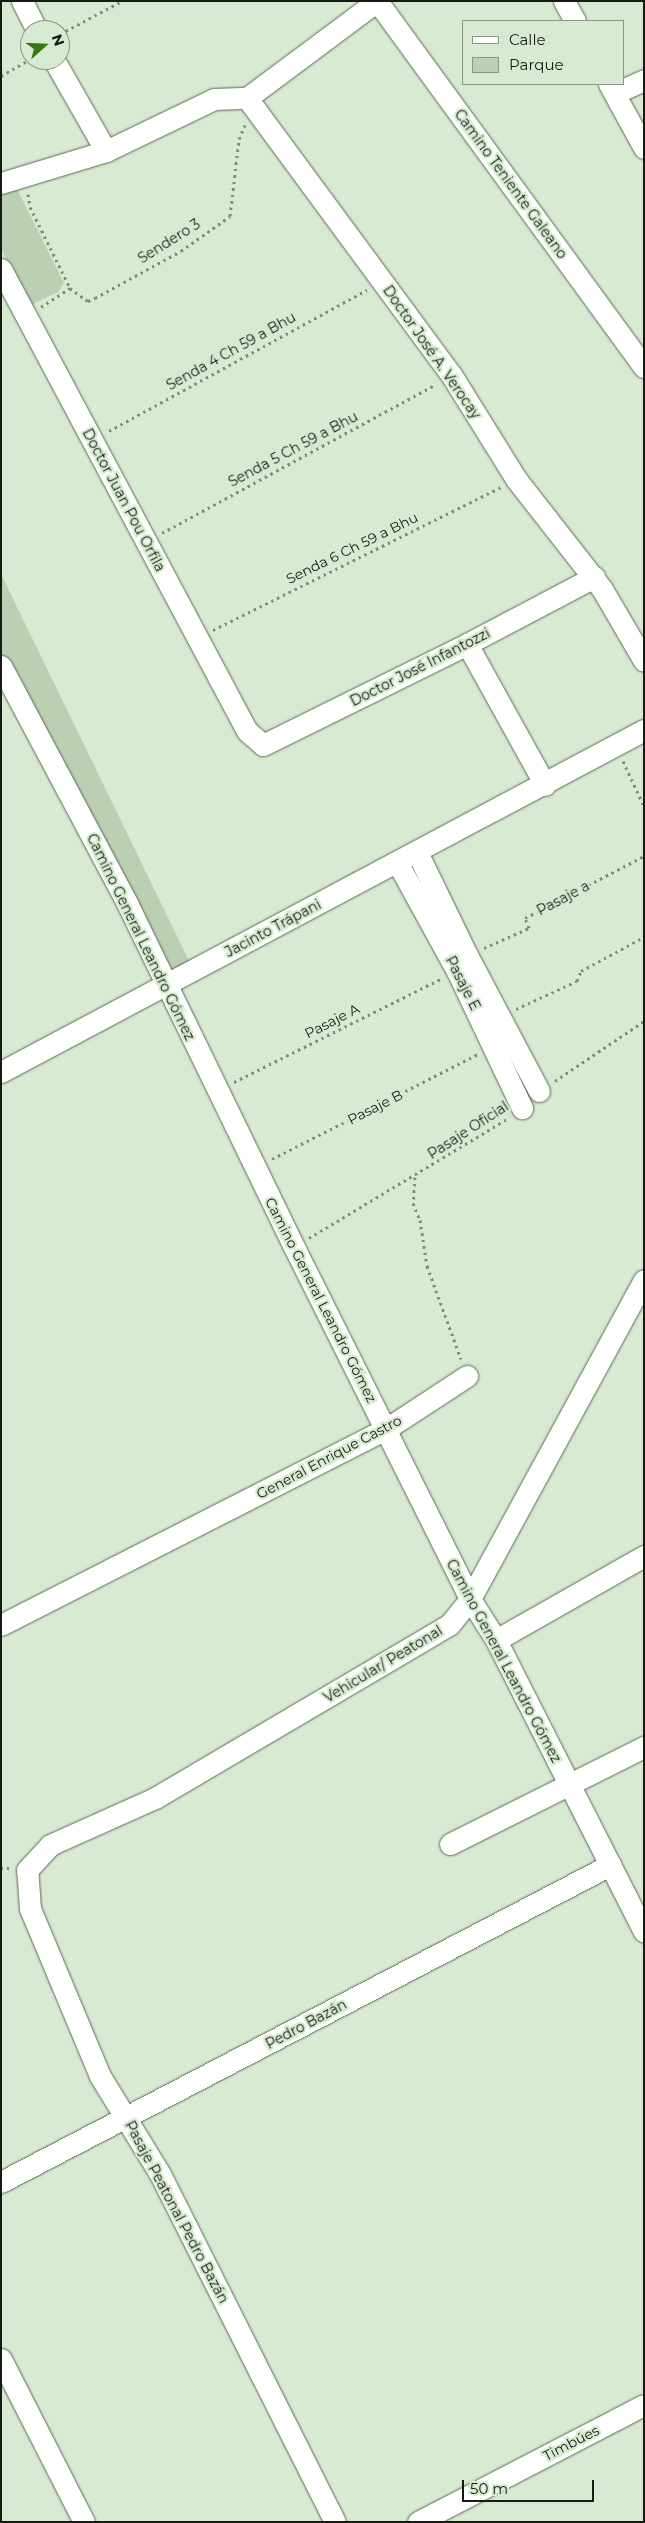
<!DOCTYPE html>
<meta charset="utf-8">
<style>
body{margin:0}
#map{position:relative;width:645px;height:2523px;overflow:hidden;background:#d8ead2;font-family:Montserrat,sans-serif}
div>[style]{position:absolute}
.green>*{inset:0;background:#bbd0b3}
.path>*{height:3px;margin-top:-1.5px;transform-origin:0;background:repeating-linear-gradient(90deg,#7f8c7b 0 2.5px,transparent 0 6.5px)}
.roads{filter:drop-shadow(0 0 1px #5b6a55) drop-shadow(0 0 1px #5b6a55)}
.minor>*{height:21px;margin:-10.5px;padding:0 10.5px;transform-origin:10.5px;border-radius:10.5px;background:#fff}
span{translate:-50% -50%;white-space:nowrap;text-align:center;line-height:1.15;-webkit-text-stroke:4.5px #d8ead2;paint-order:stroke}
.street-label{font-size:14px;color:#151b13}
.frame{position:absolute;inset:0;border:2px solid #151b13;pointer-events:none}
.legend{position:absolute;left:462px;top:20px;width:162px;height:65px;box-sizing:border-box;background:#d8ead2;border:1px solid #8a9786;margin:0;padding:6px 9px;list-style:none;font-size:15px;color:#151b13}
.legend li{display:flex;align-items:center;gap:10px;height:25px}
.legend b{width:25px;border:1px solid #8a9786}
.north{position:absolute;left:20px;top:20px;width:50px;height:50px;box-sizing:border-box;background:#d8ead2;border:1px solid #8a9786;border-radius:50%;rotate:70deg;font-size:14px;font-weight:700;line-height:20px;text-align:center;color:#151b13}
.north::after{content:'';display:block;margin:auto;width:18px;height:22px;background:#3a7814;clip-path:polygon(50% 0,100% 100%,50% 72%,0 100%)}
.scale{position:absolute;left:462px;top:2480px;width:132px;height:22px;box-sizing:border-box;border:2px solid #151b13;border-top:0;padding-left:6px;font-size:15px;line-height:18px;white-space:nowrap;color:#151b13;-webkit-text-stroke:4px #d8ead2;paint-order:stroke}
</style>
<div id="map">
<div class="green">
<i style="clip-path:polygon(16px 187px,64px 283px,58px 292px,29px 306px,1px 249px,1px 191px)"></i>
<i style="clip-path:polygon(1px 574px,194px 971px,166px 986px,1px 666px)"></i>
</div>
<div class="path">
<i style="left:60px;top:34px;width:70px;rotate:-28deg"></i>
<i style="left:1px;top:76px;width:34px;rotate:-30deg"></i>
<i style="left:28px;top:194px;width:13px;rotate:81deg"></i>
<i style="left:30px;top:207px;width:90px;rotate:63.7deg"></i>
<i style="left:41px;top:307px;width:35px;rotate:-33deg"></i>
<i style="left:70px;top:288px;width:22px;rotate:36deg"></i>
<i style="left:88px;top:301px;width:8px;rotate:-23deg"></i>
<i style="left:95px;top:298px;width:98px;rotate:-28.7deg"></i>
<i style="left:181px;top:251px;width:60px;rotate:-35.5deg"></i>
<i style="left:230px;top:216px;width:78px;rotate:-83.3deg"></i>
<i style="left:239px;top:139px;width:15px;rotate:-67deg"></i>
<i style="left:109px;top:431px;width:294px;rotate:-28.7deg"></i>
<i style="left:162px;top:533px;width:311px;rotate:-28.5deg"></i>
<i style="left:213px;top:630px;width:322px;rotate:-26.4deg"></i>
<i style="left:623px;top:761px;width:50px;rotate:65deg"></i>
<i style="left:484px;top:948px;width:49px;rotate:-24deg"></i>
<i style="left:529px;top:928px;width:11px;rotate:-112deg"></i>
<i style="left:525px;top:918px;width:134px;rotate:-27.5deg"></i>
<i style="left:516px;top:1009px;width:67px;rotate:-24.7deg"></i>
<i style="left:577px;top:981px;width:11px;rotate:-68deg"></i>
<i style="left:581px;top:971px;width:72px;rotate:-28.4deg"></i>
<i style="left:555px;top:1081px;width:107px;rotate:-34deg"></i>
<i style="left:234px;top:1082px;width:231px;rotate:-26.5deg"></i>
<i style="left:272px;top:1159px;width:231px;rotate:-27deg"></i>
<i style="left:415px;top:1177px;width:26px;rotate:94deg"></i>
<i style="left:413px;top:1203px;width:18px;rotate:68deg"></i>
<i style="left:420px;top:1220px;width:47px;rotate:81.3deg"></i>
<i style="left:427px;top:1266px;width:99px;rotate:69.9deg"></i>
<i style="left:309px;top:1238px;width:231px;rotate:-31deg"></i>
<i style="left:1px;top:1868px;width:8px"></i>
</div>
<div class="roads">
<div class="minor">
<i style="left:22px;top:1px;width:33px;rotate:63deg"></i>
<i style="left:377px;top:1px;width:453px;rotate:53.9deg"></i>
<i style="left:564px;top:1px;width:23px;rotate:61deg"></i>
<i style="left:54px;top:60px;width:105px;rotate:60.3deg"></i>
<i style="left:609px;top:84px;width:73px;rotate:61.3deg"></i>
<i style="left:615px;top:93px;width:32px;rotate:-24deg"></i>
<i style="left:247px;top:98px;width:345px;rotate:53.6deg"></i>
<i style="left:452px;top:376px;width:121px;rotate:58.1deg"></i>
<i style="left:516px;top:479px;width:140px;rotate:52deg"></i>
<i style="left:602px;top:589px;width:83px;rotate:59.7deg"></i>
<i style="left:1px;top:183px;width:110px;rotate:-16.9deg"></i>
<i style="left:106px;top:151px;width:120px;rotate:-25.7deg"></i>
<i style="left:214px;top:99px;width:33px;rotate:-2deg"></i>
<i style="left:247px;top:98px;width:162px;rotate:-36.7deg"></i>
<i style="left:1px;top:269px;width:523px;rotate:61.97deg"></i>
<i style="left:247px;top:731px;width:21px;rotate:41deg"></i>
<i style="left:263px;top:745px;width:228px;rotate:-26.3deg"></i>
<i style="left:467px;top:644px;width:144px;rotate:-27.8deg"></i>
<i style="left:467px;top:644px;width:161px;rotate:61deg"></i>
<i style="left:1px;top:666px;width:268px;rotate:62deg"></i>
<i style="left:127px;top:903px;width:382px;rotate:64.1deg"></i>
<i style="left:294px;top:1247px;width:394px;rotate:63.4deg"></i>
<i style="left:470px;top:1599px;width:49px;rotate:57.6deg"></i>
<i style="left:496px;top:1640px;width:327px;rotate:63.1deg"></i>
<i style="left:417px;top:852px;width:114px;rotate:64.1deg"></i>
<i style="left:467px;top:955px;width:154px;rotate:62.1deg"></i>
<i style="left:397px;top:862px;width:124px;rotate:61.2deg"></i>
<i style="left:457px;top:971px;width:152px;rotate:64.6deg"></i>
<i style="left:1px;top:1072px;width:728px;rotate:-28.01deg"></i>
<i style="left:1px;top:1625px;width:432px;rotate:-27deg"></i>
<i style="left:386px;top:1429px;width:97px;rotate:-33.2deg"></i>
<i style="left:496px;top:1640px;width:170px;rotate:-29.6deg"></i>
<i style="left:450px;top:1844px;width:217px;rotate:-26.6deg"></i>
<i style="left:1px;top:2182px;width:687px;rotate:-27.5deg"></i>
<i style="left:1px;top:2359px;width:183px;rotate:63deg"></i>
<i style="left:335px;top:2522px;width:390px;rotate:-116.7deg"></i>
<i style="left:160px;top:2174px;width:115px;rotate:-121.5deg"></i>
<i style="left:100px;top:2076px;width:181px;rotate:-112.7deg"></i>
<i style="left:30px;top:1909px;width:39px;rotate:-94deg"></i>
<i style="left:27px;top:1870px;width:34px;rotate:-47deg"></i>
<i style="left:50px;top:1845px;width:115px;rotate:-24.1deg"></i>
<i style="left:155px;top:1798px;width:342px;rotate:-30.5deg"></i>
<i style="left:450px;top:1624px;width:32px;rotate:-51deg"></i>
<i style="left:470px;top:1599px;width:363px;rotate:-61.4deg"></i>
<i style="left:418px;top:2522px;width:254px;rotate:-27.4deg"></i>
</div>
</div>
<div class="street-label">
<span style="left:511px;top:184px;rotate:54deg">Camino Teniente Galeano</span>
<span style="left:169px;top:241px;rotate:-32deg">Sendero 3</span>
<span style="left:231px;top:351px;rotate:-29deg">Senda 4 Ch 59 a Bhu</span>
<span style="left:432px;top:352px;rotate:55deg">Doctor José A. Verocay</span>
<span style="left:293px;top:449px;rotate:-28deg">Senda 5 Ch 59 a Bhu</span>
<span style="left:124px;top:500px;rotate:62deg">Doctor Juan Pou Orfila</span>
<span style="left:352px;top:548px;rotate:-26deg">Senda 6 Ch 59 a Bhu</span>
<span style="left:420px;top:667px;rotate:-27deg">Doctor José Infantozzi</span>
<span style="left:563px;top:898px;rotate:-28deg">Pasaje a</span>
<span style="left:273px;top:928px;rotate:-28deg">Jacinto Trápani</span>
<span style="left:141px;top:937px;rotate:64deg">Camino General Leandro Gómez</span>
<span style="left:463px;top:983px;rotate:63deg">Pasaje E</span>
<span style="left:332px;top:1021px;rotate:-27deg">Pasaje A</span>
<span style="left:375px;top:1107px;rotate:-27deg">Pasaje B</span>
<span style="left:468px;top:1130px;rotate:-33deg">Pasaje Oficial</span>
<span style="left:321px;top:1300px;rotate:63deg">Camino General Leandro Gómez</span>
<span style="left:329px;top:1457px;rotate:-28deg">General Enrique Castro</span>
<span style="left:504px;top:1661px;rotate:62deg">Camino General Leandro Gómez</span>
<span style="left:383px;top:1664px;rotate:-31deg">Vehicular/ Peatonal</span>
<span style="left:306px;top:2024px;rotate:-28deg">Pedro Bazán</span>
<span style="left:177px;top:2212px;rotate:62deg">Pasaje Peatonal Pedro Bazán</span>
<span style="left:571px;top:2443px;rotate:-27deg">Timbúes</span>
</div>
<div class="frame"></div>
<ul class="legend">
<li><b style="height:6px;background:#fff"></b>Calle</li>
<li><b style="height:14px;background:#bbd0b3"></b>Parque</li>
</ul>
<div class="north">N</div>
<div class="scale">50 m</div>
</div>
